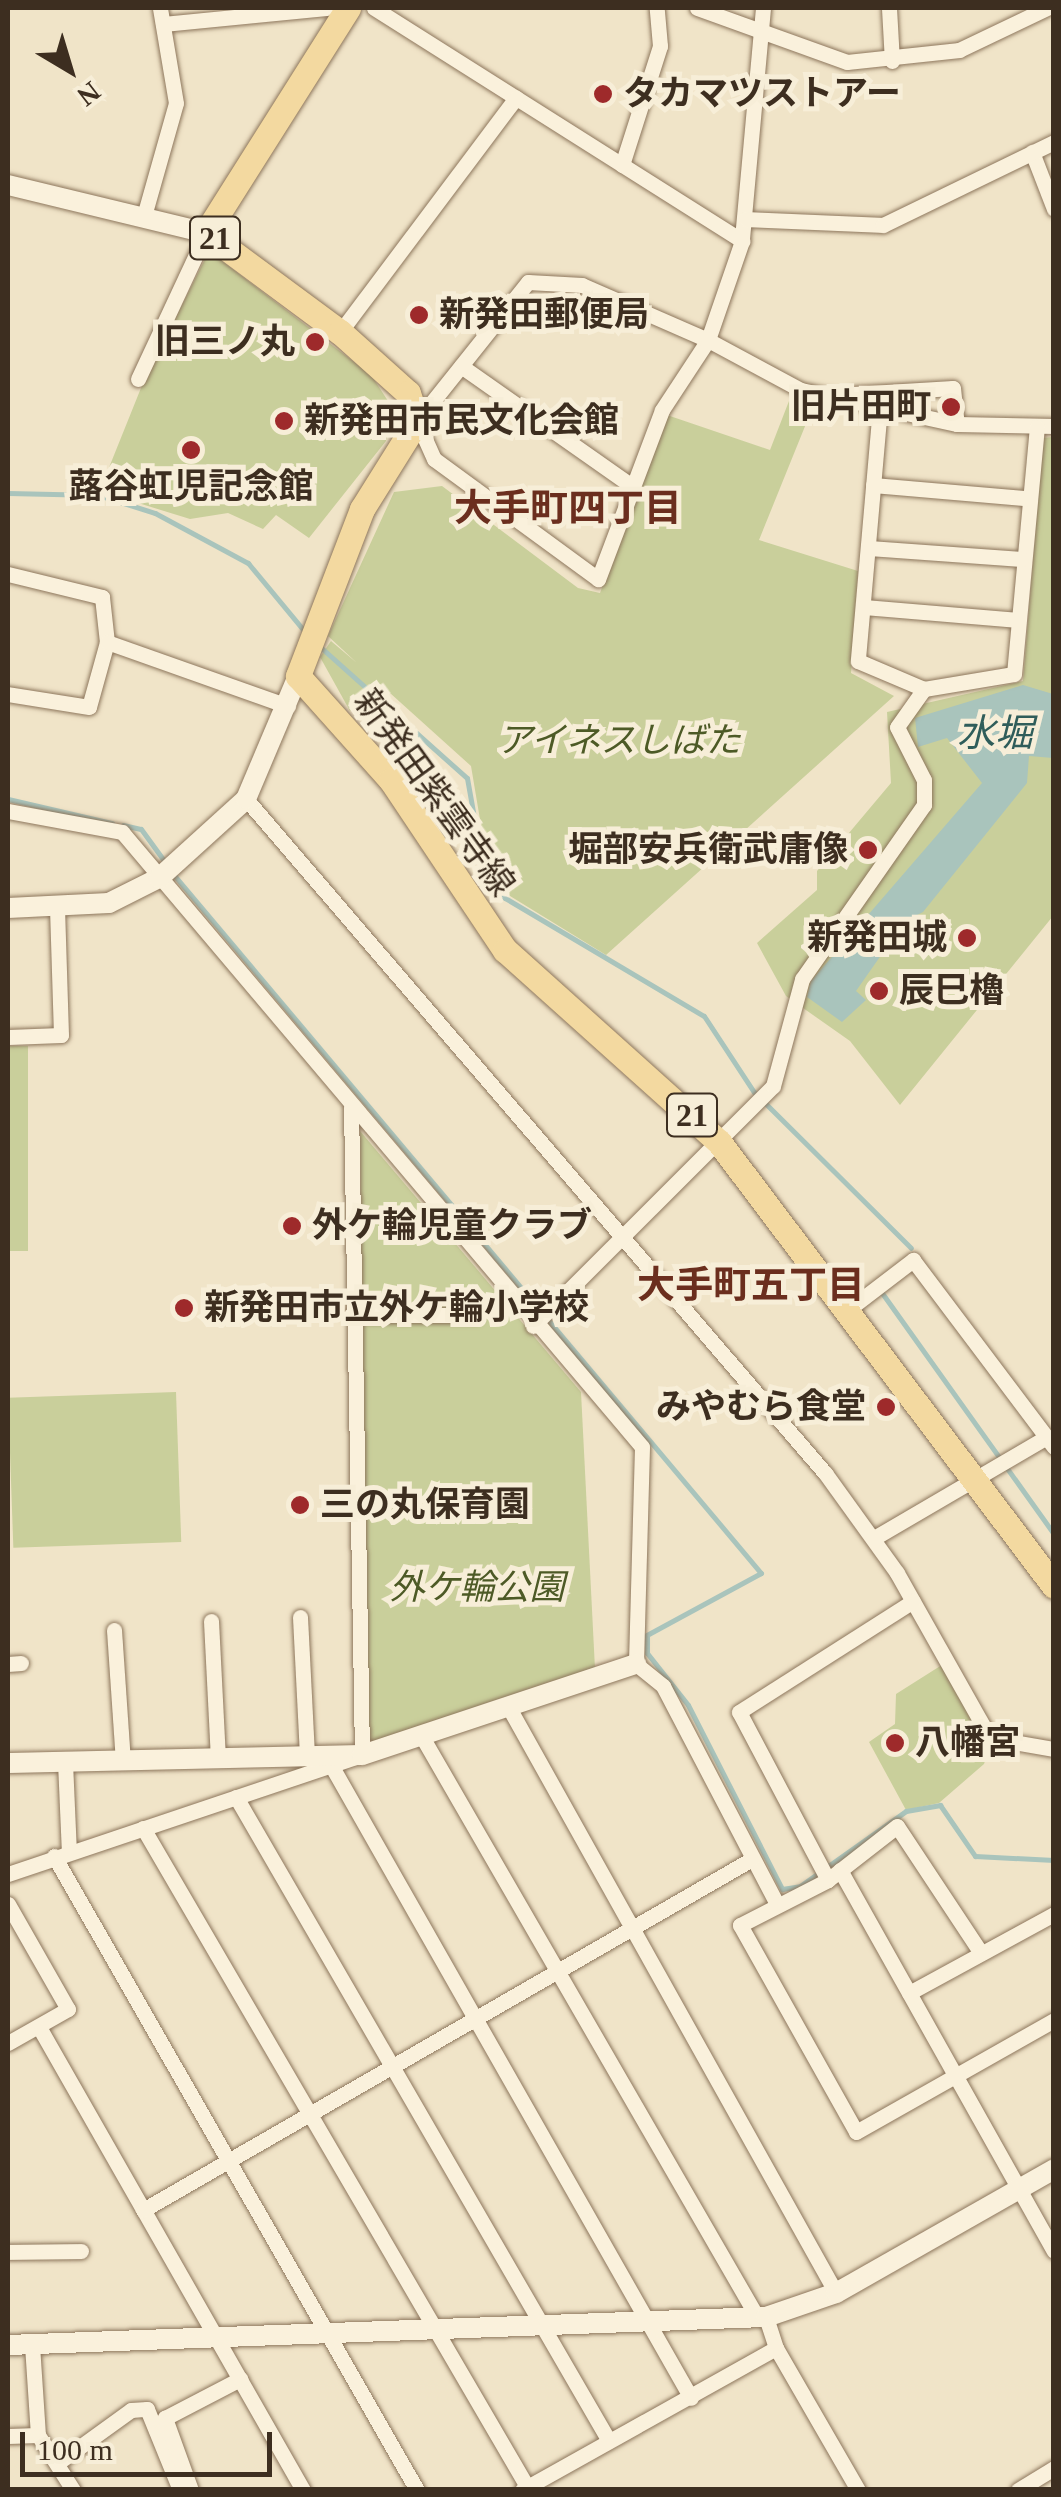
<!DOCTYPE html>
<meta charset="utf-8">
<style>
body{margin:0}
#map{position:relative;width:1061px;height:2497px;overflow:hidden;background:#f0e4c8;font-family:"Times New Roman","Noto Sans JP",serif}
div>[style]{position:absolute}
.green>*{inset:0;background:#c9cf9b;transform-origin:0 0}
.water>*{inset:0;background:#a9c4bc}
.stream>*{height:5px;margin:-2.5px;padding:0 2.5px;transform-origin:2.5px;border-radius:2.5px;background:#a9c4bc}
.roads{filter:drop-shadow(0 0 2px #8d765c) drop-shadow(0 0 2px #8d765c)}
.minor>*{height:15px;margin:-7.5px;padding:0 7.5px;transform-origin:7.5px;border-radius:7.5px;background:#faf1dc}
.tertiary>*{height:20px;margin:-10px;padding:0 10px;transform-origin:10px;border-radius:10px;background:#faf1dc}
.primary>*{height:25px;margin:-12.5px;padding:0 12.5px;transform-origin:12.5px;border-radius:12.5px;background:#f3d9a0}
.dots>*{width:28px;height:28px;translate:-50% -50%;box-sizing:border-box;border:5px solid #f7eed8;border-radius:50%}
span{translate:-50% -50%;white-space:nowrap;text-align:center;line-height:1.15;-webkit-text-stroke:10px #f7eed8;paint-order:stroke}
.shield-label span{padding:2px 8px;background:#f7eed8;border:2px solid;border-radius:8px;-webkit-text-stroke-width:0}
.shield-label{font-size:32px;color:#3d2e20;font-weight:700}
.poi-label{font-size:35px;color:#3d2e20;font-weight:700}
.left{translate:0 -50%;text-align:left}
.right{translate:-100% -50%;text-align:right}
.park-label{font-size:35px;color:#4d5a26;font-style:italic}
.street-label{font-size:35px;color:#3d2e20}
.neighbourhood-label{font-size:38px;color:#6b2e1e;font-weight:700}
.water-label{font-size:38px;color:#2f5d5a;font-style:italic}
.frame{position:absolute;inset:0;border:10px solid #3d2e20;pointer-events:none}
.north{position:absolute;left:20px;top:20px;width:100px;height:100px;-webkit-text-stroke:8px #f7eed8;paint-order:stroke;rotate:142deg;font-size:28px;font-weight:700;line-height:40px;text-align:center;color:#3d2e20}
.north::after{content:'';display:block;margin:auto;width:35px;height:45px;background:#3d2e20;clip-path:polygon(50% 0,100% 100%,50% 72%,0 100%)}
.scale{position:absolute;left:20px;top:2432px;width:252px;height:45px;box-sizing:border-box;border:5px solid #3d2e20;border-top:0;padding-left:12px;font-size:30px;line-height:35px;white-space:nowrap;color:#3d2e20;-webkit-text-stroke:8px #f7eed8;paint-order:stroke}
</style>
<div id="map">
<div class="green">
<i style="clip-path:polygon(209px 251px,371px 375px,392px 407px,386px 441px,309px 538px,276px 515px,263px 529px,228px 513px,190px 519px,109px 494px,106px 475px,143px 383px)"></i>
<i style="clip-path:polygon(789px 401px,812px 409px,759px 540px,858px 571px,851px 673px,894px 696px,606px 955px,505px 893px,488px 867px,471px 766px,380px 684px,350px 711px,320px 657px,331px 641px,357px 663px,328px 636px,394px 492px,442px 486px,578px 588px,600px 593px,664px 414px,770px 450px)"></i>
<i style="clip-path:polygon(1053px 437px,1053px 916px,900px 1105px,850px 1041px,786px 996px,757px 943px,817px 890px,817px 871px,891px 783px,887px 712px,1023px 681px,1043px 438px)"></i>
<i style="left:8px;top:1046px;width:20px;height:205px"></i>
<i style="clip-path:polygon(360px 1131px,581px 1392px,595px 1669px,365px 1745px)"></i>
<i style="left:176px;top:1392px;width:150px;height:168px;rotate:88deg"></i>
<i style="clip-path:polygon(945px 1663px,991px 1744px,984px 1764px,939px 1803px,906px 1810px,869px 1742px,895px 1724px,896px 1694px)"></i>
</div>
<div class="water">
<i style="clip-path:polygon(1023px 685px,1053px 694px,1053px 758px,1029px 756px,1027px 783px,923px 912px,905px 921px,856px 991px,866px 1000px,842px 1022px,807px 997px,811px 981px,982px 783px,947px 738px,918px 747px,915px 718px)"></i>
</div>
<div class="stream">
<i style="left:8px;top:493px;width:90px;rotate:1.3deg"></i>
<i style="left:98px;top:495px;width:60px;rotate:17.5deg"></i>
<i style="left:155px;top:513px;width:106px;rotate:28.3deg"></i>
<i style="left:248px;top:563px;width:91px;rotate:50.4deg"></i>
<i style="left:317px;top:644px;width:201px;rotate:41.8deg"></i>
<i style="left:467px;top:778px;width:91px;rotate:79.9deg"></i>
<i style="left:483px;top:868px;width:37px;rotate:54deg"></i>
<i style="left:505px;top:898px;width:231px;rotate:30.7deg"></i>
<i style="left:704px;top:1016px;width:91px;rotate:56.7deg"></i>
<i style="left:754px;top:1092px;width:221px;rotate:44.8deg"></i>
<i style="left:8px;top:799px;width:107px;rotate:13deg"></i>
<i style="left:123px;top:825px;width:18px;rotate:13deg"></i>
<i style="left:141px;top:829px;width:46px;rotate:53.9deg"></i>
<i style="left:174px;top:875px;width:912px;rotate:49.94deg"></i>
<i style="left:761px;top:1573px;width:130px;rotate:151.5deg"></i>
<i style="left:647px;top:1635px;width:18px;rotate:90deg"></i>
<i style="left:647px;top:1653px;width:66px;rotate:51.7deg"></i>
<i style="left:688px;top:1705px;width:207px;rotate:62.9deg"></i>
<i style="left:782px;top:1889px;width:18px;rotate:-9deg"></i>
<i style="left:800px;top:1886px;width:130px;rotate:-35.3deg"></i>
<i style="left:906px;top:1811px;width:35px;rotate:-10deg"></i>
<i style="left:940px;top:1805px;width:62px;rotate:55.5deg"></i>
<i style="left:975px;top:1856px;width:79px;rotate:2.9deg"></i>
<i style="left:882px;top:1293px;width:296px;rotate:54.5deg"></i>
</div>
<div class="roads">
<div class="minor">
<i style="left:374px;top:8px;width:436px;rotate:32.3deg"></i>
<i style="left:697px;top:8px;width:159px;rotate:19.8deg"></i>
<i style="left:847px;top:62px;width:113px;rotate:-6.1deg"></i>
<i style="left:959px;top:50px;width:98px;rotate:-25.5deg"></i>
<i style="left:763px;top:8px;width:234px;rotate:95.2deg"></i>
<i style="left:742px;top:241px;width:105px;rotate:109deg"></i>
<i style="left:708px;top:340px;width:84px;rotate:123.3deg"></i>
<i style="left:662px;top:410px;width:181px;rotate:110.7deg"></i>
<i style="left:598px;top:579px;width:203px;rotate:-143.8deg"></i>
<i style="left:434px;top:459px;width:42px;rotate:-114.1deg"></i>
<i style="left:417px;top:421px;width:178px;rotate:-51.4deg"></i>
<i style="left:528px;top:282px;width:54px;rotate:3.2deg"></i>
<i style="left:582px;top:285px;width:137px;rotate:23.6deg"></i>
<i style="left:708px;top:340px;width:106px;rotate:28.3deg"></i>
<i style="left:801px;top:390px;width:160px;rotate:12.3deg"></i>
<i style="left:957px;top:424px;width:97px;rotate:1.2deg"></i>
<i style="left:889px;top:8px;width:53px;rotate:86.8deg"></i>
<i style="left:163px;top:24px;width:164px;rotate:-5.6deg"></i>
<i style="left:1032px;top:152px;width:61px;rotate:68.9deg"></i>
<i style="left:622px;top:165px;width:125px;rotate:-72.3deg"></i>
<i style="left:660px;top:46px;width:38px;rotate:-95deg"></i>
<i style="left:144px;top:216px;width:117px;rotate:-74.2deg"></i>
<i style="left:176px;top:103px;width:96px;rotate:-99.6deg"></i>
<i style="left:746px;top:219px;width:137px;rotate:2.5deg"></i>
<i style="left:883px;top:225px;width:190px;rotate:-25.9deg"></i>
<i style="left:340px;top:332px;width:293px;rotate:-53.1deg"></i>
<i style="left:461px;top:366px;width:210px;rotate:35.1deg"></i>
<i style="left:138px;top:379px;width:161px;rotate:-65deg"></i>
<i style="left:853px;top:394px;width:100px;rotate:-3.4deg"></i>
<i style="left:953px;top:388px;width:36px;rotate:84deg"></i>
<i style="left:880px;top:407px;width:255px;rotate:95deg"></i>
<i style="left:858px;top:661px;width:72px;rotate:23deg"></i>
<i style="left:924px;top:689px;width:91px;rotate:-9.5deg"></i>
<i style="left:1014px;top:674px;width:248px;rotate:-84.7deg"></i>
<i style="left:873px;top:485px;width:154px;rotate:4.9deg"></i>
<i style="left:869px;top:548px;width:153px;rotate:4.1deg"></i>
<i style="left:8px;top:574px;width:97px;rotate:13.7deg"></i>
<i style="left:102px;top:597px;width:45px;rotate:83.7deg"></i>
<i style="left:107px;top:642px;width:67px;rotate:105.5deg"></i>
<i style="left:89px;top:707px;width:82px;rotate:-170.9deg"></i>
<i style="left:864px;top:607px;width:155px;rotate:4.8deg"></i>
<i style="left:107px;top:642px;width:192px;rotate:19.5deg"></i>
<i style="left:246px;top:799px;width:889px;rotate:49.34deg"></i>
<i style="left:825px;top:1473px;width:123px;rotate:54.2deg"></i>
<i style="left:897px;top:1573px;width:189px;rotate:60.6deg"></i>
<i style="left:990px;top:1738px;width:65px;rotate:9.8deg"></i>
<i style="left:8px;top:811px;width:116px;rotate:10.4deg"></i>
<i style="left:122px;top:832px;width:805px;rotate:49.78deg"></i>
<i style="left:642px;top:1447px;width:217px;rotate:91.6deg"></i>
<i style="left:636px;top:1664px;width:35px;rotate:39deg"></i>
<i style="left:663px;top:1686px;width:246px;rotate:62.4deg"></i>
<i style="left:8px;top:1037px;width:53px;rotate:-2.2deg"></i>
<i style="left:61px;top:1035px;width:124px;rotate:-91.8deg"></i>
<i style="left:845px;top:1312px;width:86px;rotate:-37.4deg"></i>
<i style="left:913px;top:1260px;width:234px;rotate:53deg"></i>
<i style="left:351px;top:1315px;width:125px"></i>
<i style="left:533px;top:1326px;width:339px;rotate:-45deg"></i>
<i style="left:773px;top:1086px;width:111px;rotate:-74.8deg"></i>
<i style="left:802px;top:979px;width:213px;rotate:-55deg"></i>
<i style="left:924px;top:805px;width:25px;rotate:-90deg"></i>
<i style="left:924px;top:780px;width:59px;rotate:-117deg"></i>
<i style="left:897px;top:727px;width:47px;rotate:-54.6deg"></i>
<i style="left:874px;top:1538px;width:200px;rotate:-30.3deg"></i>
<i style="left:300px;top:1617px;width:139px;rotate:87.1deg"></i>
<i style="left:211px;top:1621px;width:137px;rotate:87.1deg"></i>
<i style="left:114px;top:1630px;width:131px;rotate:86.1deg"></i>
<i style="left:8px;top:1664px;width:13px;rotate:-4deg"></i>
<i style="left:508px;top:1706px;width:672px;rotate:60.8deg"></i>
<i style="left:421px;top:1735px;width:670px;rotate:59.99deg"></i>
<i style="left:65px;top:1762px;width:90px;rotate:87.5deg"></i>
<i style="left:331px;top:1765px;width:728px;rotate:60.37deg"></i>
<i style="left:236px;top:1797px;width:744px;rotate:59.92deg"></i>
<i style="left:143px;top:1828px;width:766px;rotate:59.75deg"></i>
<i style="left:54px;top:1856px;width:731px;rotate:60.21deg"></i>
<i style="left:840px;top:1870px;width:437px;rotate:60.7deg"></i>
<i style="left:8px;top:1874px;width:373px;rotate:-18.6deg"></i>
<i style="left:362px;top:1755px;width:648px;rotate:-90.97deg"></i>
<i style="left:828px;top:1880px;width:190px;rotate:-117.9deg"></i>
<i style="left:739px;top:1712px;width:206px;rotate:-32.5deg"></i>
<i style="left:8px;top:1904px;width:121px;rotate:60.3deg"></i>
<i style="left:68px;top:2009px;width:69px;rotate:150.5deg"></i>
<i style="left:981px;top:1953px;width:152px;rotate:-123.5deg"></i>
<i style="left:897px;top:1826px;width:88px;rotate:142deg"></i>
<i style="left:828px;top:1880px;width:99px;rotate:152.9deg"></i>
<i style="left:740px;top:1925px;width:237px;rotate:60.7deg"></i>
<i style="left:856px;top:2132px;width:227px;rotate:-29.5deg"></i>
<i style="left:909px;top:1993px;width:165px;rotate:-28.6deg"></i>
<i style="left:39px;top:2027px;width:533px;rotate:60.31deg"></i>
<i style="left:143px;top:2210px;width:703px;rotate:-29.96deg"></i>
<i style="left:8px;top:2252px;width:73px;rotate:-0.8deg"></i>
<i style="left:32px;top:2345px;width:90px;rotate:86.2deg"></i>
<i style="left:38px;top:2435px;width:65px;rotate:57.5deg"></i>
<i style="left:776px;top:2348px;width:164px;rotate:60deg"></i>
<i style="left:8px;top:2436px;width:30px;rotate:-2deg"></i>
<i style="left:59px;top:2462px;width:89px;rotate:-35.8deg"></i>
<i style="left:131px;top:2410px;width:16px;rotate:-4deg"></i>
<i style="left:147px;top:2409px;width:87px;rotate:67.8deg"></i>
<i style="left:191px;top:2490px;width:77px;rotate:-109.9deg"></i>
<i style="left:165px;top:2418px;width:85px;rotate:-27.5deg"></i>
<i style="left:522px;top:2490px;width:291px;rotate:-29.2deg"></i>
<i style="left:776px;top:2348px;width:33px;rotate:-108deg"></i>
<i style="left:1018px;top:2490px;width:42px;rotate:-31.4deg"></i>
</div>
<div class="tertiary">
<i style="left:8px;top:185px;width:204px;rotate:13.6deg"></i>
<i style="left:8px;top:908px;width:101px;rotate:-2.8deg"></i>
<i style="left:109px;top:903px;width:56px;rotate:-26.6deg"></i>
<i style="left:159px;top:878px;width:118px;rotate:-42.2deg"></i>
<i style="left:246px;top:799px;width:134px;rotate:-67.1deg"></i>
<i style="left:8px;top:1763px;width:354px;rotate:-1.3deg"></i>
<i style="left:362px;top:1755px;width:289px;rotate:-18.4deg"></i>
<i style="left:8px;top:2345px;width:759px;rotate:-2.12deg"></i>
<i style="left:766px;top:2317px;width:74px;rotate:-18.9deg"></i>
<i style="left:836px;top:2293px;width:251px;rotate:-29.6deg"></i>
</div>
<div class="primary">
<i style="left:348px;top:8px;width:266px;rotate:122.3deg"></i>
<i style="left:206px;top:233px;width:167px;rotate:36.5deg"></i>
<i style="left:340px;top:332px;width:91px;rotate:41.9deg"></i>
<i style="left:408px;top:393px;width:29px;rotate:72deg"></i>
<i style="left:417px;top:421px;width:104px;rotate:122deg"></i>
<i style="left:362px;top:509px;width:179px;rotate:111deg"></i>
<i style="left:298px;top:676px;width:140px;rotate:48.2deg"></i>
<i style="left:391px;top:780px;width:205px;rotate:56.2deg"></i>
<i style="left:505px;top:950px;width:288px;rotate:41.9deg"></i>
<i style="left:719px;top:1142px;width:556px;rotate:52.97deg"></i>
</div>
</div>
<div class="dots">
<i style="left:603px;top:94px;background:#9e2a2b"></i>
<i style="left:419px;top:315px;background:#9e2a2b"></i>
<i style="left:315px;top:342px;background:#9e2a2b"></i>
<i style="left:951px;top:407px;background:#9e2a2b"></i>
<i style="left:284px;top:421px;background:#9e2a2b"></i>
<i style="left:191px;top:450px;background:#9e2a2b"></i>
<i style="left:868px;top:850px;background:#9e2a2b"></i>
<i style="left:967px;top:938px;background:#9e2a2b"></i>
<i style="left:879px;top:991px;background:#9e2a2b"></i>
<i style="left:292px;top:1226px;background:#9e2a2b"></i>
<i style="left:184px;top:1308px;background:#9e2a2b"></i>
<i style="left:886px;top:1407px;background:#9e2a2b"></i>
<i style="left:300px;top:1505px;background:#9e2a2b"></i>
<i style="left:895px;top:1743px;background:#9e2a2b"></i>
</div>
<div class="shield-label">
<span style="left:215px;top:238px">21</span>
<span style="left:692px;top:1115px">21</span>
</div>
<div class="poi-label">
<span class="left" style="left:623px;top:94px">タカマツストアー</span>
<span class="left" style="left:439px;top:315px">新発田郵便局</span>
<span class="right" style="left:295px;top:342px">旧三ノ丸</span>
<span class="right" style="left:931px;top:407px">旧片田町</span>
<span class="left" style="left:304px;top:421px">新発田市民文化会館</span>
<span style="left:191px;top:487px">蕗谷虹児記念館</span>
<span class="right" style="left:848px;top:850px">堀部安兵衛武庸像</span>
<span class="right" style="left:947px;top:938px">新発田城</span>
<span class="left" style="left:899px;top:991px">辰巳櫓</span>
<span class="left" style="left:312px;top:1226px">外ケ輪児童クラブ</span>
<span class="left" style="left:204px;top:1308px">新発田市立外ケ輪小学校</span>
<span class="right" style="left:866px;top:1407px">みやむら食堂</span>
<span class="left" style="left:320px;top:1505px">三の丸保育園</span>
<span class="left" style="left:915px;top:1743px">八幡宮</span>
</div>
<div class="park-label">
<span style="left:619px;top:741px">アイネスしばた</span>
<span style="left:477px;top:1588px">外ケ輪公園</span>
</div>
<div class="street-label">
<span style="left:434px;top:793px;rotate:54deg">新発田紫雲寺線</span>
</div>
<div class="neighbourhood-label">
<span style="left:568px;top:509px">大手町四丁目</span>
<span style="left:751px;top:1286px">大手町五丁目</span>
</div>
<div class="water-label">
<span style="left:995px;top:734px">水堀</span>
</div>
<div class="frame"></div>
<div class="north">N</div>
<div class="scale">100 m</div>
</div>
